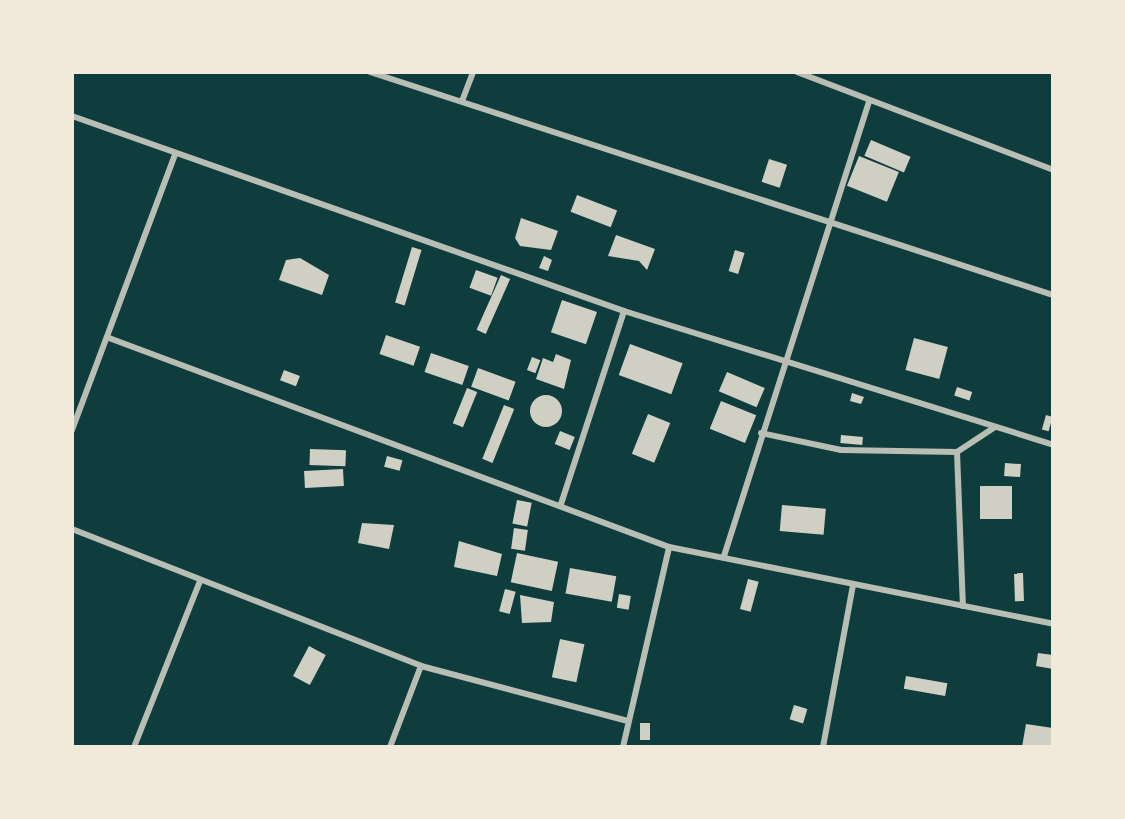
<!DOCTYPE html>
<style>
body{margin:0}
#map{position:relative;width:1125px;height:819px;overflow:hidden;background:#0f3d3e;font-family:Figtree,sans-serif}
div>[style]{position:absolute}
.building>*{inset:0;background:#cfcfc3;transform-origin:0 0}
.round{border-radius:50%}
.minor>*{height:6px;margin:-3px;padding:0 3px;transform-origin:3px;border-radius:3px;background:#b8beb3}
span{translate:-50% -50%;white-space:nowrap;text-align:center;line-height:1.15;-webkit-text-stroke:8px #f1e9da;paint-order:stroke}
.frame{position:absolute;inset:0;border:74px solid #f1e9da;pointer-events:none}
</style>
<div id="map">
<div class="building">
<i style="left:871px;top:140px;width:43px;height:17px;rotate:23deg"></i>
<i style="left:859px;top:156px;width:43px;height:32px;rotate:22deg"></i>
<i style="left:769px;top:159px;width:19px;height:24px;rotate:18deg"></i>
<i style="left:577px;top:195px;width:43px;height:18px;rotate:21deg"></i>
<i style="clip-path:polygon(521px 218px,558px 231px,551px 250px,520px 246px,515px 238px)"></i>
<i style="clip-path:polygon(616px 235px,655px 249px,647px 270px,639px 261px,608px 256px)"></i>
<i style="left:412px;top:247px;width:10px;height:58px;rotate:17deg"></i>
<i style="left:735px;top:250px;width:10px;height:22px;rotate:17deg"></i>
<i style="clip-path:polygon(544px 256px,552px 260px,548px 271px,539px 268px)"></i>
<i style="clip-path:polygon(300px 258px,329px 275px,322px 295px,279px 280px,286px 260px)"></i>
<i style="left:476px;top:270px;width:23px;height:19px;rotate:20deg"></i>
<i style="left:501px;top:275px;width:10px;height:60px;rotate:24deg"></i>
<i style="left:562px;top:300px;width:37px;height:34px;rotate:19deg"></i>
<i style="left:386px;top:335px;width:36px;height:20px;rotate:19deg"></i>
<i style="left:914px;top:338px;width:35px;height:33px;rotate:15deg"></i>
<i style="left:630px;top:344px;width:56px;height:33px;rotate:20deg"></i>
<i style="left:431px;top:353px;width:40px;height:20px;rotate:19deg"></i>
<i style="clip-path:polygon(556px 354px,571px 360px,564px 389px,536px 379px,543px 358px,553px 362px)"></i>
<i style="left:532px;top:357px;width:9px;height:14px;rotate:21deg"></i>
<i style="left:478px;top:368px;width:40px;height:20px;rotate:20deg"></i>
<i style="left:284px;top:370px;width:17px;height:11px;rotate:21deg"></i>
<i style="left:727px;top:372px;width:41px;height:21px;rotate:23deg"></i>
<i style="left:957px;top:387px;width:16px;height:9px;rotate:18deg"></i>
<i style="left:467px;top:388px;width:11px;height:38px;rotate:22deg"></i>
<i style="clip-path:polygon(852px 393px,864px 397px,861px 404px,850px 401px)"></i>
<i class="round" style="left:530px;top:395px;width:32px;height:32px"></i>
<i style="left:721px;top:401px;width:38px;height:30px;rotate:22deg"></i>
<i style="left:504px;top:405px;width:11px;height:58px;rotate:22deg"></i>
<i style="left:648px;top:414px;width:24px;height:43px;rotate:22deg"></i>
<i style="left:1046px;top:415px;width:7px;height:15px;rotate:16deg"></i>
<i style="left:560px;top:431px;width:16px;height:14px;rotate:22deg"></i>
<i style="left:841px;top:435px;width:22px;height:8px;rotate:5deg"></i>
<i style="left:310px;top:449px;width:36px;height:16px;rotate:2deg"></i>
<i style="left:387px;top:456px;width:16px;height:11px;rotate:15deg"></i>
<i style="left:1005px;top:463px;width:16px;height:13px;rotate:4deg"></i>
<i style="left:343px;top:469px;width:17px;height:39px;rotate:87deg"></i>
<i style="left:980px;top:486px;width:32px;height:33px"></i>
<i style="left:517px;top:500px;width:15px;height:24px;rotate:11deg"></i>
<i style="left:782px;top:505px;width:44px;height:26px;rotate:5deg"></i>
<i style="clip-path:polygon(362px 523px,394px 525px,389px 549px,358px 543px)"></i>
<i style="left:514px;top:528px;width:14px;height:21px;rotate:8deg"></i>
<i style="clip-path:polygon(459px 541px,502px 554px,497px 576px,454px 567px)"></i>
<i style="left:517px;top:553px;width:42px;height:30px;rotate:12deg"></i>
<i style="left:570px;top:568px;width:47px;height:26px;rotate:10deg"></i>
<i style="left:1023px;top:573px;width:28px;height:9px;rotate:88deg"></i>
<i style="left:748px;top:579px;width:11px;height:31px;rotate:15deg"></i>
<i style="left:505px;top:589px;width:11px;height:23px;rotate:15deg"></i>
<i style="left:619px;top:594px;width:12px;height:14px;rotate:9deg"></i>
<i style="clip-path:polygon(520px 595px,554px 602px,551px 622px,522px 623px)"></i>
<i style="left:560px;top:639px;width:25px;height:39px;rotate:12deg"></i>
<i style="left:309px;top:646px;width:19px;height:34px;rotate:28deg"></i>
<i style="clip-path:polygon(1038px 653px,1053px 655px,1053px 669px,1036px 666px)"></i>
<i style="left:906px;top:676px;width:42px;height:13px;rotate:10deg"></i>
<i style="left:794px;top:705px;width:14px;height:15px;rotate:17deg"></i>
<i style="left:640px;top:723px;width:10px;height:17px"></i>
<i style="clip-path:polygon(1026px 724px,1053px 728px,1053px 747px,1022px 747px)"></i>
</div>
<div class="minor">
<i style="left:370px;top:72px;width:718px;rotate:18.08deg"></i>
<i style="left:797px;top:72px;width:274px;rotate:20.9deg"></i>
<i style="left:462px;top:101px;width:31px;rotate:-69deg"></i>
<i style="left:72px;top:116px;width:585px;rotate:19.46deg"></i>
<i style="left:624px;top:311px;width:449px;rotate:17.3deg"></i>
<i style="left:109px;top:338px;width:598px;rotate:20.47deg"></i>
<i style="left:669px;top:547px;width:392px;rotate:11.3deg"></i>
<i style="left:72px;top:430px;width:295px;rotate:-69.5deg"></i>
<i style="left:761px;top:433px;width:82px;rotate:12deg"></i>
<i style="left:841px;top:450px;width:116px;rotate:1deg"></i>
<i style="left:957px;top:452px;width:45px;rotate:-33.3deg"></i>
<i style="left:957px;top:452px;width:154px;rotate:87.8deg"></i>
<i style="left:561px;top:504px;width:203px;rotate:-71.9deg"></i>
<i style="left:72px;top:529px;width:375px;rotate:21.4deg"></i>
<i style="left:421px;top:666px;width:213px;rotate:14.9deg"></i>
<i style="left:724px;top:556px;width:478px;rotate:-72.3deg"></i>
<i style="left:134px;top:747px;width:179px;rotate:-68.3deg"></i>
<i style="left:390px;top:747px;width:87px;rotate:-69.1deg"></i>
<i style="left:623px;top:747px;width:205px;rotate:-77deg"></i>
<i style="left:823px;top:747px;width:165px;rotate:-79.5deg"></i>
</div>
<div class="frame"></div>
</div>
